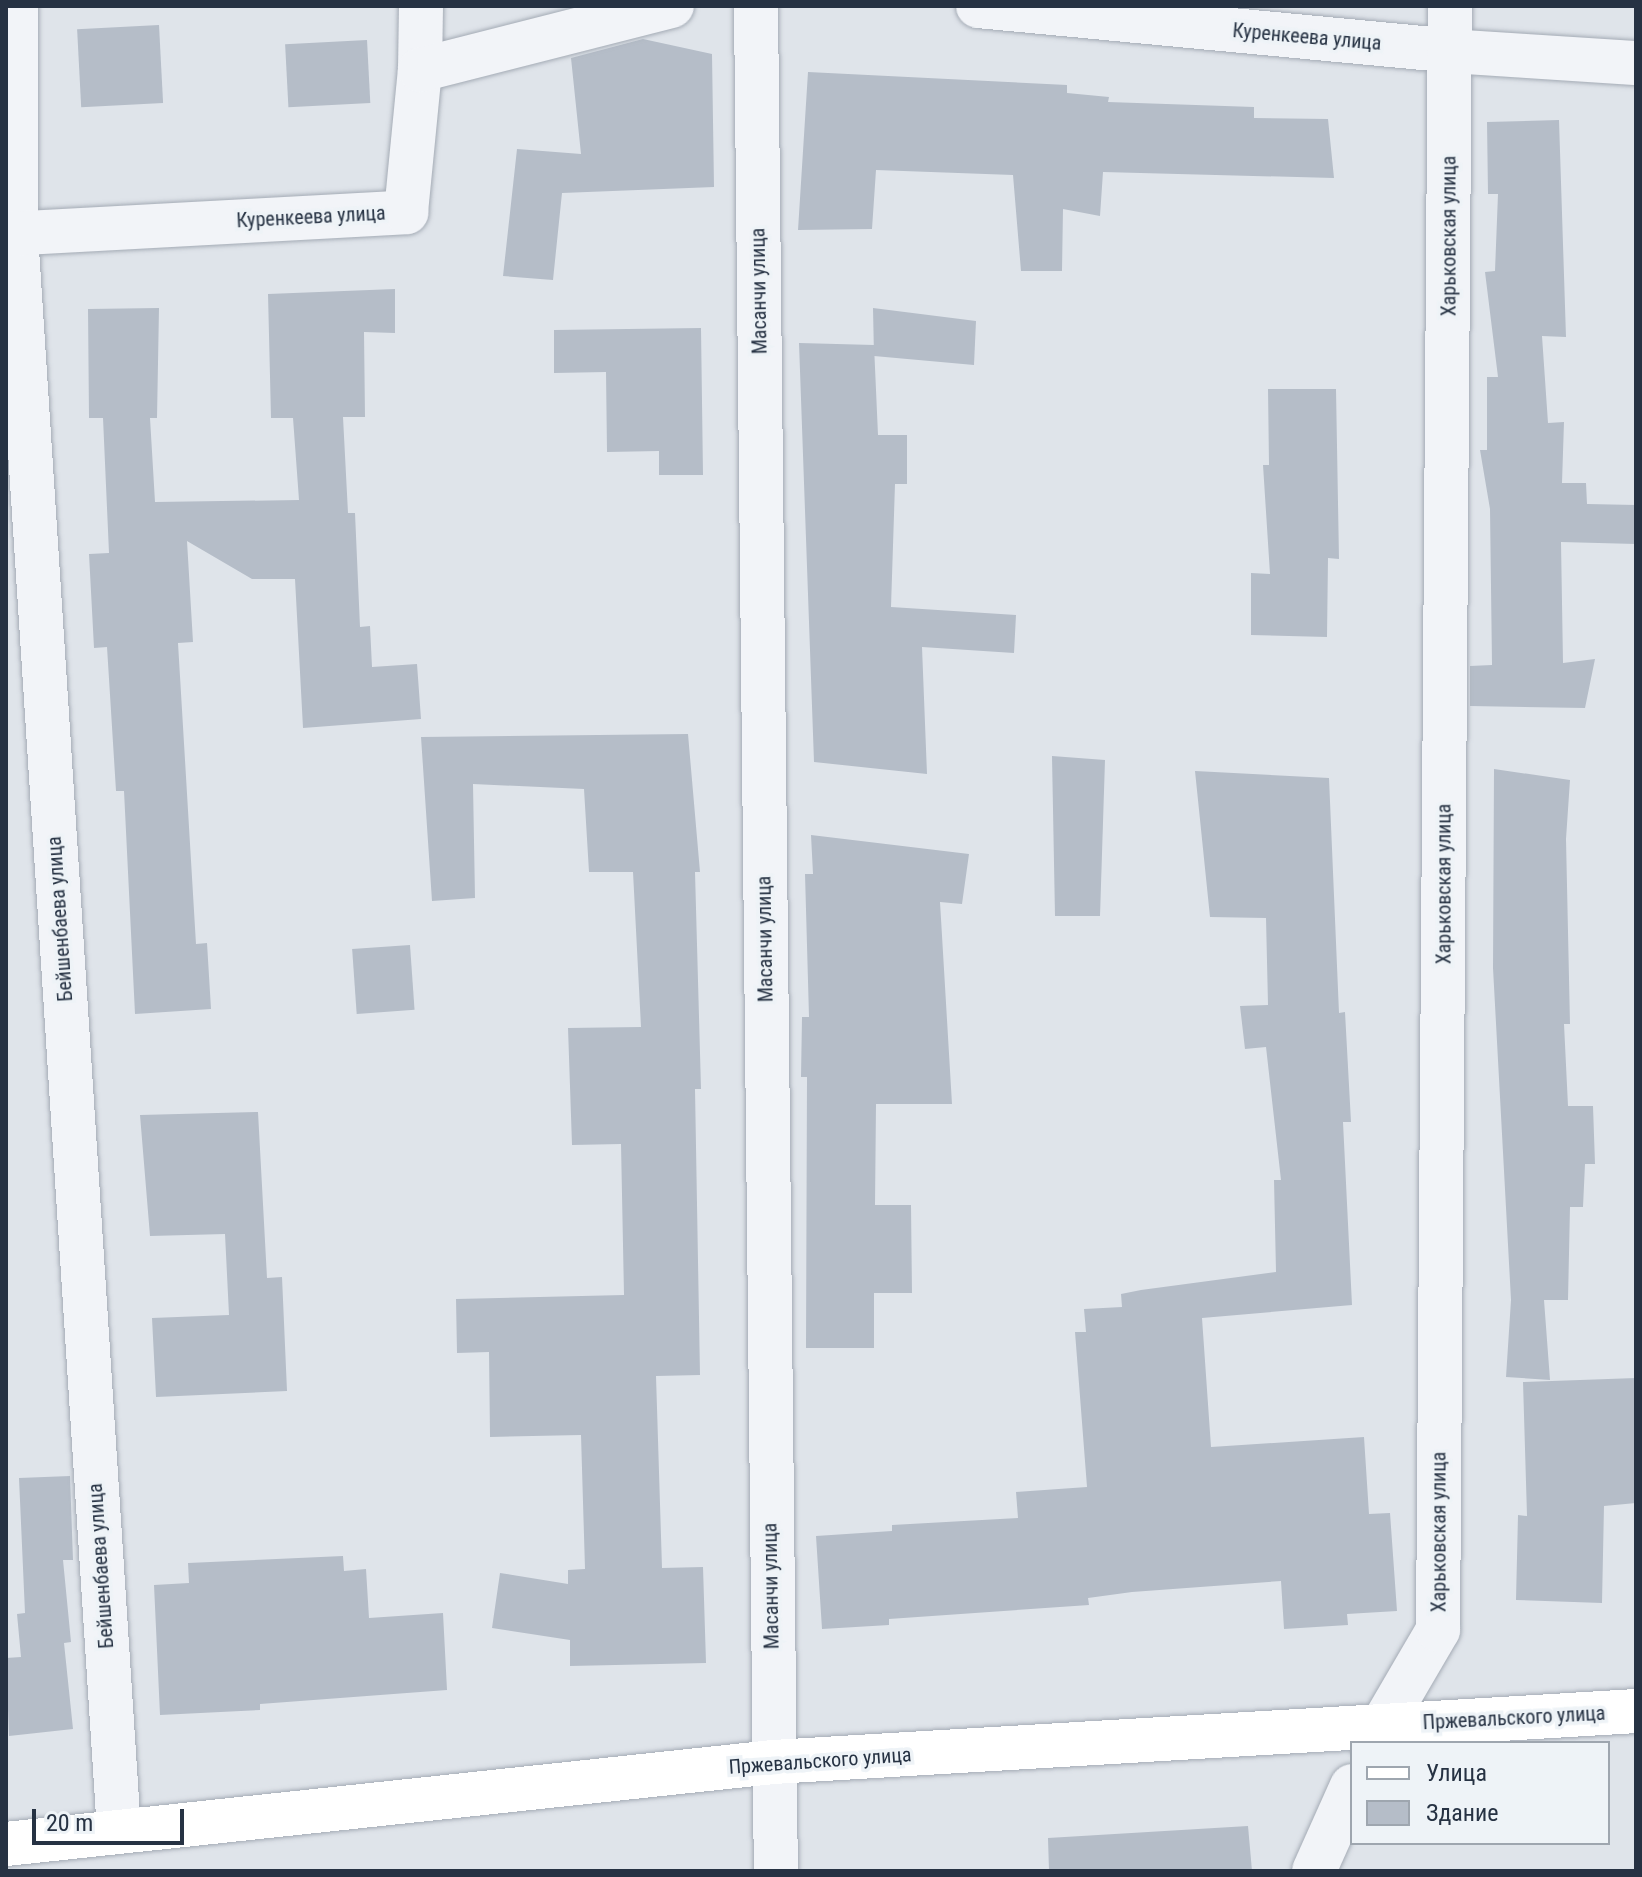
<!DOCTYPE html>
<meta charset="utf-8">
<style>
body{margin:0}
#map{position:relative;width:1642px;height:1877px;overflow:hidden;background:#dfe4ea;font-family:"Roboto Condensed",sans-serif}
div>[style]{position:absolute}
.building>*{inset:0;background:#b5bdc8;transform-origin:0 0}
.roads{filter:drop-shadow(0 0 2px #a4abb5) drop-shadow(0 0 2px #a4abb5)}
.minor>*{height:44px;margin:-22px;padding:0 22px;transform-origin:22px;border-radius:22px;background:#f2f4f8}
.major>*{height:44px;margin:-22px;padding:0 22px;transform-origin:22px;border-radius:22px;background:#fff}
span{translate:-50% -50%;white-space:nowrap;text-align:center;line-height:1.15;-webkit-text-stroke:7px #eef3f7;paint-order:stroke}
.street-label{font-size:20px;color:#263243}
.frame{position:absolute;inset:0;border:8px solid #263243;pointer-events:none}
.legend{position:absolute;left:1350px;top:1741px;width:260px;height:104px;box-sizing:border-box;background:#eef3f7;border:2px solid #9ea6af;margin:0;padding:10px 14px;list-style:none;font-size:24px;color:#263243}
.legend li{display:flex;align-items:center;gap:16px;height:40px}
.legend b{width:40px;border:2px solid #9ea6af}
.scale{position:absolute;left:32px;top:1809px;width:152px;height:36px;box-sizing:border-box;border:4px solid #263243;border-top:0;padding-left:10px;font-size:24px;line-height:28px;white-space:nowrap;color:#263243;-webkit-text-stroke:6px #eef3f7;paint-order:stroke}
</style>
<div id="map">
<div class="building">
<i style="left:159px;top:25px;width:78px;height:82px;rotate:87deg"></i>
<i style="clip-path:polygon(643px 39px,712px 54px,714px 187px,562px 193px,553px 280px,503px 276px,517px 149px,581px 154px,571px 58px)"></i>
<i style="left:367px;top:40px;width:63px;height:82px;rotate:87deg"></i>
<i style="clip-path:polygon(808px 72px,1067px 85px,1067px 93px,1109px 97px,1108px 102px,1254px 107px,1254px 118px,1328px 119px,1334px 178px,1103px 172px,1100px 216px,1063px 209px,1062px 271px,1021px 271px,1013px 175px,876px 170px,872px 229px,798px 230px)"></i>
<i style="clip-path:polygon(1559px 120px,1566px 337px,1542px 336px,1548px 423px,1564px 422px,1562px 483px,1586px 483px,1587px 504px,1636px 505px,1636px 544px,1561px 542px,1563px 663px,1595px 659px,1585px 708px,1470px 706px,1470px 666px,1492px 665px,1490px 509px,1480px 450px,1487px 450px,1487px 377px,1498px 377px,1485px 272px,1495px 271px,1498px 194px,1488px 194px,1487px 122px)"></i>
<i style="clip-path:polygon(395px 289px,395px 333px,364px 332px,365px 417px,343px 417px,348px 513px,355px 513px,360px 627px,370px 626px,372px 667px,417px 664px,421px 719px,303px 728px,295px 579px,252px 579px,187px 541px,193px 642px,178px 643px,196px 944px,207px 943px,211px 1009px,135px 1014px,124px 791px,116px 791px,107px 647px,94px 648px,89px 554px,109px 553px,103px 418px,89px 418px,88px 309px,159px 308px,157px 418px,150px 418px,155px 502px,299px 500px,293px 418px,271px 418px,268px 294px)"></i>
<i style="clip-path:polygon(873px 308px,976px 321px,974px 365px,874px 356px)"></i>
<i style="clip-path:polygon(701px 328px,703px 475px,659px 475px,659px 451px,607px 452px,606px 372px,554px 373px,554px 330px)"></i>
<i style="clip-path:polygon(799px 343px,874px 345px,878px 435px,907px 435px,907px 484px,895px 484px,891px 607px,1016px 615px,1014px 653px,922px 647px,927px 774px,814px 762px)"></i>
<i style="clip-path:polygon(1268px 389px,1336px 389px,1339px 559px,1328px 558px,1327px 637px,1251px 635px,1251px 573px,1270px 574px,1263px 465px,1269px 465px)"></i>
<i style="clip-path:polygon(688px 734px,700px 872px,695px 872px,701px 1089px,695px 1089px,700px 1375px,656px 1376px,662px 1568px,703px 1567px,706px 1663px,570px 1666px,570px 1640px,492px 1628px,500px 1573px,568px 1584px,568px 1570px,585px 1569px,581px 1435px,490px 1437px,489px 1352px,457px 1353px,456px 1299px,624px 1295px,621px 1144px,572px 1145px,568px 1028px,641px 1027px,633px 872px,589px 872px,584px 789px,473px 784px,475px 898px,432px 901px,421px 737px)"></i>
<i style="clip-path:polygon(1052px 756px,1105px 760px,1100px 916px,1055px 916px)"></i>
<i style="clip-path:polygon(1494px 769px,1570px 780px,1566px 839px,1570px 1024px,1564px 1024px,1568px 1106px,1593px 1106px,1595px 1164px,1585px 1164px,1583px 1207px,1570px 1207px,1568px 1300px,1544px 1300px,1550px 1380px,1506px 1377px,1511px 1300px,1493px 968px)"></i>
<i style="clip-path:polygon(1195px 771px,1329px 778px,1339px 1013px,1345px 1012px,1351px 1122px,1343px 1122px,1352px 1305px,1202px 1318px,1211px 1447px,1364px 1437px,1369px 1514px,1390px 1513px,1397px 1611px,1347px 1614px,1348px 1625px,1284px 1629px,1281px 1581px,1132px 1592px,1088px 1598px,1089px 1605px,889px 1619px,889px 1625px,822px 1629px,816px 1536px,892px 1531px,892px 1525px,1018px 1518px,1016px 1492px,1087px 1487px,1075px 1332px,1086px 1332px,1084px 1309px,1122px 1307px,1121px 1294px,1141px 1290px,1276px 1272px,1274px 1180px,1281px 1180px,1266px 1047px,1245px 1049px,1240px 1006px,1268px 1005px,1266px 918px,1210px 917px)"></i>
<i style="clip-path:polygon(811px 835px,969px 854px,962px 904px,940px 902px,952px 1104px,876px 1104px,875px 1205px,911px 1205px,912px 1293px,874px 1293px,874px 1348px,806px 1348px,807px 1077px,801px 1077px,802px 1017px,809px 1017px,805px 874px,813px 874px)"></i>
<i style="left:410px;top:945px;width:65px;height:58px;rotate:86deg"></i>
<i style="clip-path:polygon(258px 1112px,267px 1278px,282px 1277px,287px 1391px,156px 1397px,152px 1318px,229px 1315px,225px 1234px,150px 1236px,140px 1115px)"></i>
<i style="clip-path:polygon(1636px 1378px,1636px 1503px,1604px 1506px,1602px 1603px,1516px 1600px,1518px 1515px,1527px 1516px,1523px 1382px)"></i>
<i style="clip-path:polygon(70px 1476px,73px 1560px,63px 1560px,71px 1642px,64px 1643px,73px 1729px,9px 1736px,6px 1658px,21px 1657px,17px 1614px,25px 1613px,19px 1478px)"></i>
<i style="clip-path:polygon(343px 1556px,344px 1571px,366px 1569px,369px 1618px,443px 1613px,447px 1690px,260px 1704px,260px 1710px,160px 1715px,154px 1585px,189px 1583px,188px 1563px)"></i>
<i style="clip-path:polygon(1248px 1826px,1252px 1871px,1049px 1871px,1048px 1838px)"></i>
</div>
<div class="roads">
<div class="minor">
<i style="left:16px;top:6px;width:228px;rotate:90deg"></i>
<i style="left:16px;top:234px;width:1601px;rotate:86.31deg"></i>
<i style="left:756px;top:6px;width:1865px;rotate:89.39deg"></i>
<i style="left:978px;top:6px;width:474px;rotate:5.4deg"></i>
<i style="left:1450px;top:51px;width:186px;rotate:3.7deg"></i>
<i style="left:420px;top:70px;width:64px;rotate:-89.1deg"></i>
<i style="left:6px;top:234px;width:401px;rotate:-3.1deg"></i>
<i style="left:406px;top:212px;width:143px;rotate:-84.4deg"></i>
<i style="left:420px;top:70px;width:260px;rotate:-14.3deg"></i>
<i style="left:1372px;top:1743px;width:131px;rotate:-59.7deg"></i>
<i style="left:1438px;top:1630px;width:1624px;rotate:-89.58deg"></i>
<i style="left:1314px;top:1871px;width:93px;rotate:-65.9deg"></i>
</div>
<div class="major">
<i style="left:6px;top:1844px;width:771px;rotate:-6.1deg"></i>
<i style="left:773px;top:1762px;width:865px;rotate:-3.38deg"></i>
</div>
</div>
<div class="street-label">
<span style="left:1307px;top:37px;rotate:5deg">Куренкеева улица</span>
<span style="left:311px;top:217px;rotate:-3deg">Куренкеева улица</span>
<span style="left:1449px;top:236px;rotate:-90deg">Харьковская улица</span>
<span style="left:759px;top:291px;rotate:-91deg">Масанчи улица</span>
<span style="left:1444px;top:884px;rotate:-90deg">Харьковская улица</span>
<span style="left:60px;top:919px;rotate:-94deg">Бейшенбаева улица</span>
<span style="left:765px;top:939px;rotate:-91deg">Масанчи улица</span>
<span style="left:1439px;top:1532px;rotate:-90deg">Харьковская улица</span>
<span style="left:101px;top:1566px;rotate:-94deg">Бейшенбаева улица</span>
<span style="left:771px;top:1586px;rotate:-91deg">Масанчи улица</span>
<span style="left:1514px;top:1718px;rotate:-3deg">Пржевальского улица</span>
<span style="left:820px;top:1761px;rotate:-4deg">Пржевальского улица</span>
</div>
<div class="frame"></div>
<ul class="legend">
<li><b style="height:10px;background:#fff"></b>Улица</li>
<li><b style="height:22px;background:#b5bdc8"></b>Здание</li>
</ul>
<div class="scale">20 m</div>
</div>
